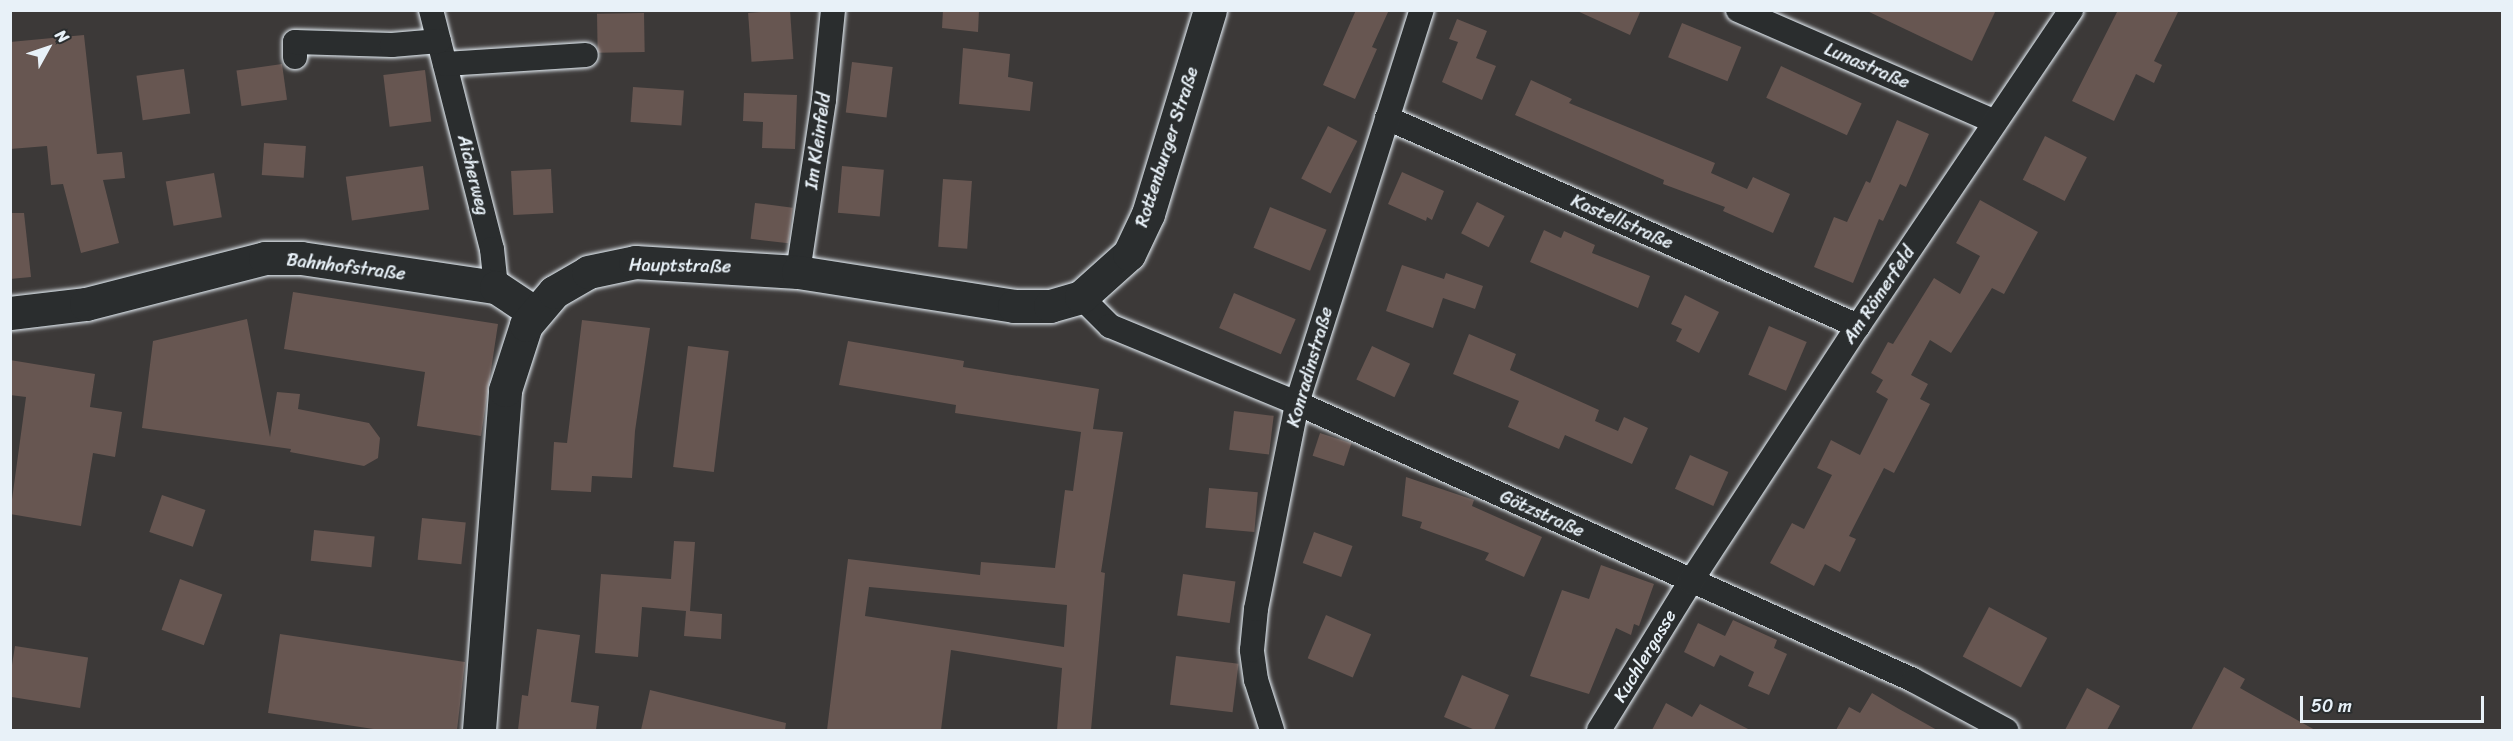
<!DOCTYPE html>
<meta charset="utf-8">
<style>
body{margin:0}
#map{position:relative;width:2513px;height:741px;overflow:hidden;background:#3c3938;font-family:Sriracha,sans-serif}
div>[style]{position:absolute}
.building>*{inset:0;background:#675651;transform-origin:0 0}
.roads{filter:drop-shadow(0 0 2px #e8f1f8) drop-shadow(0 0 2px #e8f1f8)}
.street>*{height:24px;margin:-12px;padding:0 12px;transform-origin:12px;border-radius:12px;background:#2a2d2e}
.secondary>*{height:33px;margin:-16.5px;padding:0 16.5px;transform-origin:16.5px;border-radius:16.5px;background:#2a2d2e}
span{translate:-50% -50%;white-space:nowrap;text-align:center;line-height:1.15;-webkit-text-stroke:4.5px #2a2d2e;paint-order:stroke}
.street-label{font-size:18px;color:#e8f1f8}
.frame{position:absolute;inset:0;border:12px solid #e8f1f8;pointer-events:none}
.north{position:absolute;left:18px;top:18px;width:60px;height:60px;-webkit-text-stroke:4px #2a2d2e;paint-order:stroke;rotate:50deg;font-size:16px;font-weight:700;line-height:24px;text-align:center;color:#e8f1f8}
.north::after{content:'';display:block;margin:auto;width:21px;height:27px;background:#e8f1f8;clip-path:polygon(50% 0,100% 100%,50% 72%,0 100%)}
.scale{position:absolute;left:2300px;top:696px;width:184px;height:27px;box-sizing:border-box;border:3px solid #e8f1f8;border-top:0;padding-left:8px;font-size:18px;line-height:21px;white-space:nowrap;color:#e8f1f8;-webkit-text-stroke:4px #2a2d2e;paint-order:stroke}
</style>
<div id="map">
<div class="building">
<i style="left:790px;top:10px;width:49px;height:42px;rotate:86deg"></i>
<i style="clip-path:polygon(943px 10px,979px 10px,978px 32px,942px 28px)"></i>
<i style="clip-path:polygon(1356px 10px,1389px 10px,1372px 47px,1377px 49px,1355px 99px,1323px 85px)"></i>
<i style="clip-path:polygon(1575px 10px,1641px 10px,1630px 35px)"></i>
<i style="clip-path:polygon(1865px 10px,1996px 10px,1972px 61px)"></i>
<i style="clip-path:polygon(2118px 10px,2179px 10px,2154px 61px,2162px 65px,2154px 83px,2136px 74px,2114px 121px,2072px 101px)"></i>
<i style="left:644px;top:13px;width:39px;height:47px;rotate:89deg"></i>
<i style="clip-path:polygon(1457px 19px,1487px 31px,1476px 58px,1496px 66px,1482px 100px,1442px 82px,1458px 42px,1449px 39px)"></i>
<i style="left:1682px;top:23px;width:64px;height:37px;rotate:22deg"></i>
<i style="clip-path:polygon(84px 35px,97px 154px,122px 152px,125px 178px,103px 180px,119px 243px,81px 253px,63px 184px,51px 185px,47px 146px,10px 149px,10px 42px)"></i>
<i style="clip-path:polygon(963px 48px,1010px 54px,1008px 77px,1033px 82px,1030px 111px,959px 104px)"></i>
<i style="left:852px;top:62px;width:41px;height:51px;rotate:7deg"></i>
<i style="left:282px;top:64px;width:36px;height:46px;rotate:82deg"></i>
<i style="left:1781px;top:66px;width:89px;height:35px;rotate:25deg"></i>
<i style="left:184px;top:69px;width:45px;height:48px;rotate:82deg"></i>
<i style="left:425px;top:70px;width:52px;height:42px;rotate:83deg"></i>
<i style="clip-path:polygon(1531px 80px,1572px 99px,1569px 103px,1715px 163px,1711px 173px,1747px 189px,1753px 177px,1790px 194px,1773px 233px,1723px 211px,1725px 207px,1663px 184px,1664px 180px,1515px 115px)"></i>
<i style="left:633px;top:87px;width:51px;height:35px;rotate:4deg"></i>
<i style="clip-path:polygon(744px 93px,797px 95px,795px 149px,762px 148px,763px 122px,743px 121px)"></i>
<i style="clip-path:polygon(1897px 120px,1929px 134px,1906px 187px,1900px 184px,1883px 221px,1879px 219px,1853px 283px,1814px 267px,1834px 217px,1847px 222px,1866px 181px,1870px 183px)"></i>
<i style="left:1328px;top:126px;width:33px;height:59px;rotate:27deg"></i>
<i style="left:2045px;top:136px;width:47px;height:49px;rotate:27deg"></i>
<i style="left:264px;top:143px;width:42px;height:32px;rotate:4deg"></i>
<i style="left:423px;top:166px;width:44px;height:78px;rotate:82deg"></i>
<i style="left:842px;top:166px;width:42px;height:47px;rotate:5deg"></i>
<i style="left:551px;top:169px;width:44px;height:40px;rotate:87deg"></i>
<i style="clip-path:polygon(1402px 172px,1444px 191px,1432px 220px,1427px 217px,1426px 221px,1388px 204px)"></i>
<i style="left:214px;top:173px;width:45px;height:49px;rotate:80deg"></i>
<i style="left:943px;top:179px;width:29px;height:68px;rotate:4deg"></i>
<i style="clip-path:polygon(1980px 200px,2038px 232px,2004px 294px,1992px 288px,1951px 353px,1930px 340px,1911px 375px,1928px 384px,1920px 399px,1930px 404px,1894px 473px,1884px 468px,1849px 536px,1856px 539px,1840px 572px,1825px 564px,1814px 586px,1770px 563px,1792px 523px,1804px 529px,1832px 475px,1817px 468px,1831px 440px,1860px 455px,1888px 399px,1876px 392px,1883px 380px,1871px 373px,1888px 342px,1893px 344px,1934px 278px,1960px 294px,1980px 256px,1956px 243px)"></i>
<i style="left:1477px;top:202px;width:31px;height:35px;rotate:27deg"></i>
<i style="left:755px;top:203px;width:38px;height:36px;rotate:7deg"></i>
<i style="left:1270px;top:207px;width:61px;height:44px;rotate:22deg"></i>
<i style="clip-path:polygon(10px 213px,24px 213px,31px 277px,10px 279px)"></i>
<i style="clip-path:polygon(1544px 230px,1561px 238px,1564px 231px,1595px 245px,1592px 253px,1650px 276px,1638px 308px,1530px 262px)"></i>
<i style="clip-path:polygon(1402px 265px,1444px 279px,1446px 273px,1483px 286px,1475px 309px,1443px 298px,1433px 328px,1386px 311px)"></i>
<i style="clip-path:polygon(293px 292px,498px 324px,481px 436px,417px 426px,425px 372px,284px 349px)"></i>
<i style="left:1234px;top:293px;width:67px;height:38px;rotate:23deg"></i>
<i style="clip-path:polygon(1685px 295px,1719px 312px,1699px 353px,1676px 341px,1682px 329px,1671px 324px)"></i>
<i style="clip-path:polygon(247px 319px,270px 437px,277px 392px,300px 394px,298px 409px,369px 423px,380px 438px,378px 458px,364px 466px,290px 452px,291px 449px,142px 428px,153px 341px)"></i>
<i style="clip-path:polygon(582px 320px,650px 328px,635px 431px,632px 478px,592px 476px,591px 492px,551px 490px,554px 442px,567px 443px)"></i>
<i style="left:1769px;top:326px;width:41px;height:53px;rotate:23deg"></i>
<i style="clip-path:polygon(1469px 334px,1516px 354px,1510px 370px,1599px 410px,1595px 421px,1618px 431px,1624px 417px,1648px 428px,1632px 464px,1565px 435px,1559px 449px,1508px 427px,1519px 401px,1453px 374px)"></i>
<i style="clip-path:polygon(evenodd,848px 341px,964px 361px,963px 367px,1099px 389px,1093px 429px,1123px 432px,1101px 572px,1105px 573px,1091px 730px,1057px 730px,1062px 668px,951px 650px,941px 730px,827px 730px,848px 559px,980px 575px,981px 562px,1055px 568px,1065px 490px,1073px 491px,1081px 432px,955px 413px,956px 405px,839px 385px,848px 341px,869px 587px,1067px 605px,1064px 647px,865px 616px,869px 587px)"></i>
<i style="left:688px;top:346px;width:41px;height:122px;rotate:7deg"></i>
<i style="left:1372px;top:346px;width:42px;height:37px;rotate:25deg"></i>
<i style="clip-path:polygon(10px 360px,95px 374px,90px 407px,122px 412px,115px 457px,93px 453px,81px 526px,10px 514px,26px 397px,10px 395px)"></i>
<i style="left:1234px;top:411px;width:40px;height:39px;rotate:7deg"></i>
<i style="left:1320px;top:433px;width:33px;height:24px;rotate:18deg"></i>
<i style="left:1690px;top:455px;width:42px;height:37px;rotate:24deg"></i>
<i style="clip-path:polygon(1406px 477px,1474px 500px,1472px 506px,1542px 537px,1524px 577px,1485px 560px,1489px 553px,1420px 528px,1422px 522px,1402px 516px)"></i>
<i style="left:1209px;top:488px;width:49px;height:40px;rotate:5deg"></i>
<i style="left:162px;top:495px;width:46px;height:39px;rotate:19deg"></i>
<i style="left:422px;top:518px;width:44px;height:42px;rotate:6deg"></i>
<i style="left:314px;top:530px;width:61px;height:31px;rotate:6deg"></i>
<i style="left:1314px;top:532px;width:41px;height:33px;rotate:20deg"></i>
<i style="clip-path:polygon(674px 541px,695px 542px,690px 611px,722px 614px,721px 639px,684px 636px,686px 611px,642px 607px,638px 657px,595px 653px,601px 574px,671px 579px)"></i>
<i style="clip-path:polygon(1601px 565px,1654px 584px,1639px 626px,1634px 624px,1631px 635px,1616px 628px,1589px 694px,1530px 676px,1562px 590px,1589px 599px)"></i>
<i style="left:1183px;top:574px;width:53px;height:42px;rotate:8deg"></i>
<i style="left:180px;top:579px;width:45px;height:54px;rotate:20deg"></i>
<i style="left:1989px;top:607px;width:66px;height:56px;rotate:28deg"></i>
<i style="left:1326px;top:615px;width:49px;height:47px;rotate:23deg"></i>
<i style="clip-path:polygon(1733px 620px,1777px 640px,1774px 648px,1787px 654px,1769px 695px,1748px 686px,1754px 672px,1720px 655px,1714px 667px,1684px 652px,1698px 623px,1725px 636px)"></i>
<i style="clip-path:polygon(537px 629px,580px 635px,571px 702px,599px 706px,596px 730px,518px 730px,522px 695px,528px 696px)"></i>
<i style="clip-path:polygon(280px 634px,465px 662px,457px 730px,380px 730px,268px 713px)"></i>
<i style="left:15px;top:646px;width:74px;height:51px;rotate:9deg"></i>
<i style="left:1176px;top:656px;width:63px;height:49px;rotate:7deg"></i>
<i style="clip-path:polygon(2224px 667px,2245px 679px,2240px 688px,2315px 730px,2191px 730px)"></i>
<i style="clip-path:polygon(1462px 675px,1509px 695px,1494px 730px,1475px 730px,1444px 717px)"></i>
<i style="clip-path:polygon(2087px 688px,2120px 706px,2107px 730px,2065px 730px)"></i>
<i style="clip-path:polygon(650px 690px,786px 723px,785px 730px,641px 730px)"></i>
<i style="clip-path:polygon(1872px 693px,1899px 709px,1937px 730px,1836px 730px,1849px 707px,1860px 713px)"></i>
<i style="clip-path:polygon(1666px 703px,1692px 717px,1700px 704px,1750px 730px,1652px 730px)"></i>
</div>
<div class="roads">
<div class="street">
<i style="left:431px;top:10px;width:247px;rotate:75.7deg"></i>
<i style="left:492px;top:249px;width:38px;rotate:84deg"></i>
<i style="left:1738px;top:10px;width:280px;rotate:23.5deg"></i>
<i style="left:295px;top:57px;width:15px;rotate:-90deg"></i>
<i style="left:295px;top:42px;width:97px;rotate:1.8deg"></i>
<i style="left:392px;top:45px;width:47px;rotate:-4.9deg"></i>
<i style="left:445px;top:64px;width:141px;rotate:-3.7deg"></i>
<i style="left:1387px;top:118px;width:515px;rotate:23.83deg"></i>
<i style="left:798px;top:272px;width:174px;rotate:-81.4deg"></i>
<i style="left:824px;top:100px;width:90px;rotate:-84.3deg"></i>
<i style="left:1081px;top:297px;width:41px;rotate:45deg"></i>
<i style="left:1110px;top:326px;width:202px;rotate:22.4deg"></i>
<i style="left:1297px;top:403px;width:675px;rotate:24.21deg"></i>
<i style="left:1913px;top:680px;width:106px;rotate:28.3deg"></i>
<i style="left:1272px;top:730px;width:52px;rotate:-107.7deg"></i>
<i style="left:1256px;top:680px;width:30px;rotate:-98deg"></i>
<i style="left:1252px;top:650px;width:41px;rotate:-84.4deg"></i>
<i style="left:1256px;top:609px;width:210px;rotate:-78.7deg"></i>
<i style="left:1297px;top:403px;width:412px;rotate:-72.4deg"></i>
<i style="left:1599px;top:730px;width:175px;rotate:-58.3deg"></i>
<i style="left:1691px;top:581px;width:305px;rotate:-56.8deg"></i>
<i style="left:1858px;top:326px;width:381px;rotate:-56deg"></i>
</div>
<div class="secondary">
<i style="left:10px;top:313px;width:77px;rotate:-6.8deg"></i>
<i style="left:86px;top:304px;width:185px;rotate:-14.4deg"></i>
<i style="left:265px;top:258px;width:36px"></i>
<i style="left:301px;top:258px;width:197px;rotate:8.5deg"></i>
<i style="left:496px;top:287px;width:47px;rotate:33.7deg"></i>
<i style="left:479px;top:730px;width:341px;rotate:-85.6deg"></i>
<i style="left:505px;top:390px;width:68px;rotate:-72.1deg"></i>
<i style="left:526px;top:325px;width:43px;rotate:-49.7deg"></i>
<i style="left:554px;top:292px;width:39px;rotate:-30deg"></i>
<i style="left:588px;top:272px;width:48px;rotate:-12deg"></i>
<i style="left:635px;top:262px;width:163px;rotate:3.5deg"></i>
<i style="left:798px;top:272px;width:219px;rotate:8.9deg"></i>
<i style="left:1014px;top:306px;width:36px"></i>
<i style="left:1050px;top:306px;width:32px;rotate:-16deg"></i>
<i style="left:1081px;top:297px;width:64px;rotate:-41.9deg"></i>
<i style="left:1129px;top:254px;width:44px;rotate:-64.6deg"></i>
<i style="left:1148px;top:214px;width:213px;rotate:-73.1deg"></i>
</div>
</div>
<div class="street-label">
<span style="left:1867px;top:66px;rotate:23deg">Lunastraße</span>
<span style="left:818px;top:141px;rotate:-82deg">Im Kleinfeld</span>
<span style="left:1167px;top:147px;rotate:-72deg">Rottenburger Straße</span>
<span style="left:473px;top:175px;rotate:76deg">Aicherweg</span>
<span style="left:1622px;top:222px;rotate:24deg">Kastellstraße</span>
<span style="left:680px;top:266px;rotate:1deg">Hauptstraße</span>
<span style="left:346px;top:267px;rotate:7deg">Bahnhofstraße</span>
<span style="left:1879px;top:295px;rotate:-56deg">Am Römerfeld</span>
<span style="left:1310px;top:367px;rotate:-74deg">Konradinstraße</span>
<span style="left:1542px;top:514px;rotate:24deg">Götzstraße</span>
<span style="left:1645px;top:656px;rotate:-59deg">Kuchlergasse</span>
</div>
<div class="frame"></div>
<div class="north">N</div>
<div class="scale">50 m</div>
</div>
